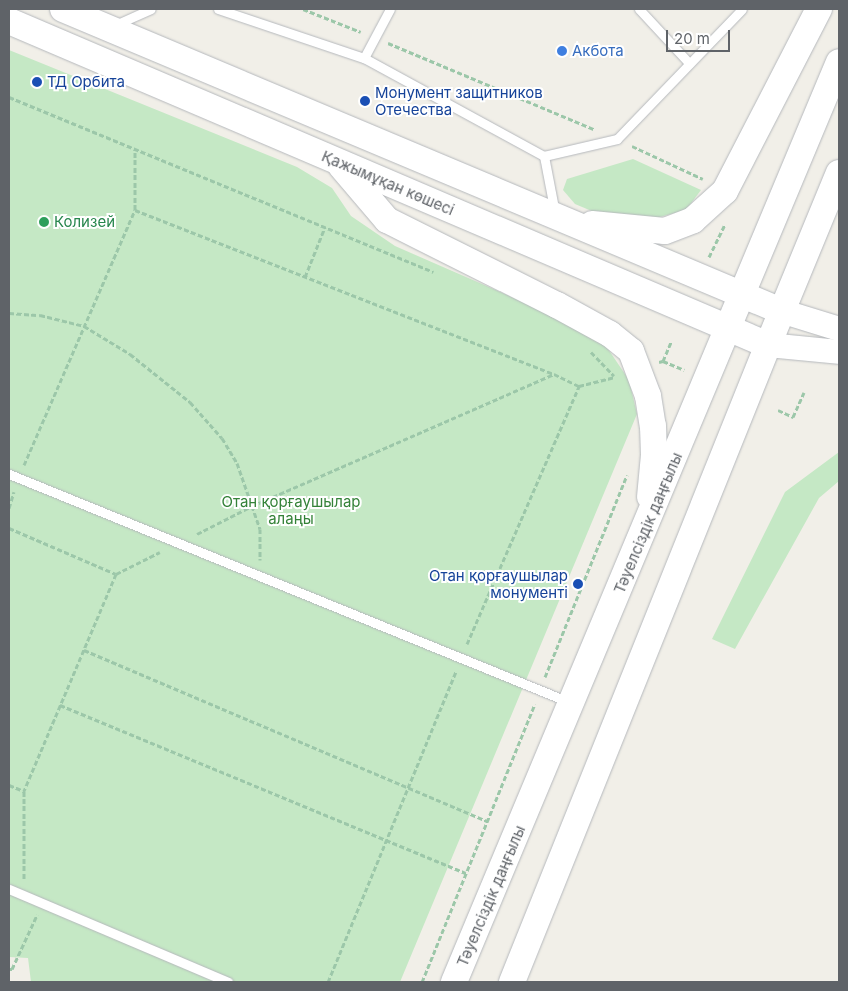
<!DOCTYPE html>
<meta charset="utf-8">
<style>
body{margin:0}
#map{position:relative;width:848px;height:991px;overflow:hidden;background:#f1efe8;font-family:Inter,sans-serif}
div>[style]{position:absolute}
.green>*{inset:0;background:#c5e8c5}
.path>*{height:3px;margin-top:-1.5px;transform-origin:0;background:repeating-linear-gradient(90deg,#9cc7a9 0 5px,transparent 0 7.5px)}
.roads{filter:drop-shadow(0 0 1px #b5b8bc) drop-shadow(0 0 1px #b5b8bc)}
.service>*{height:9px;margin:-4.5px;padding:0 4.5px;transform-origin:4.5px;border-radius:4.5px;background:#fff}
.tertiary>*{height:24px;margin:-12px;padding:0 12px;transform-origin:12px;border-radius:12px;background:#fff}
.secondary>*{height:26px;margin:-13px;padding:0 13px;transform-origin:13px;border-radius:13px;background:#fff}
.dots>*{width:14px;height:14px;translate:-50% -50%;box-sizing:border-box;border:2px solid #fff;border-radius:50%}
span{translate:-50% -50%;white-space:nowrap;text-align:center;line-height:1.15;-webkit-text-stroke:4px #fff;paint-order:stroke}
.shop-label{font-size:15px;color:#366cbe}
.left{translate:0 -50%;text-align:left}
.transit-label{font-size:15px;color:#164399}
.right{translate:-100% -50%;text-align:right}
.street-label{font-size:15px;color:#5f6368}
.leisure-label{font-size:15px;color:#27864d}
.park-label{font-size:15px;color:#348238}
.frame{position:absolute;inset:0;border:10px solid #5f6368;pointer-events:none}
.scale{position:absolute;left:666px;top:30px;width:64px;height:22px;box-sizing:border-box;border:2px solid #5f6368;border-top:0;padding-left:6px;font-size:15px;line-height:18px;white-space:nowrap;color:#5f6368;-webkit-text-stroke:4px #fff;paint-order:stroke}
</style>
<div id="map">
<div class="green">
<i style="clip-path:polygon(9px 50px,297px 167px,332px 188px,351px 216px,395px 246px,571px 323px,604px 343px,629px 380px,637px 414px,400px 982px,31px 982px,28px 958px,9px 957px)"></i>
<i style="clip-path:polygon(633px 159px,701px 190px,686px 210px,641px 222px,606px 217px,575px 204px,563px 190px,567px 179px)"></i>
<i style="clip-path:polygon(839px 452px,839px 481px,819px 498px,735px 649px,712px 639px,785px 492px)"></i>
</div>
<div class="path">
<i style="left:303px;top:9px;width:62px;rotate:21.6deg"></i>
<i style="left:388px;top:43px;width:223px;rotate:22.7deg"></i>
<i style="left:9px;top:97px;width:459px;rotate:22.4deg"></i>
<i style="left:632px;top:146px;width:78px;rotate:24.9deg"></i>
<i style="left:135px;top:210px;width:61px;rotate:-90deg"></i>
<i style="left:709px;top:257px;width:37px;rotate:-64deg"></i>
<i style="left:305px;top:277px;width:54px;rotate:-68.2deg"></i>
<i style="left:9px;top:313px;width:31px;rotate:4deg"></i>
<i style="left:40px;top:315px;width:45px;rotate:14deg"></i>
<i style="left:84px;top:326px;width:54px;rotate:31.3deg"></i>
<i style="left:130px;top:354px;width:77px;rotate:38.7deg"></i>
<i style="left:190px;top:402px;width:48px;rotate:48.4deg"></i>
<i style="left:222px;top:438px;width:29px;rotate:59deg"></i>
<i style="left:237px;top:463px;width:70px;rotate:70.8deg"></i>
<i style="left:260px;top:529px;width:31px;rotate:90deg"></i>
<i style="left:591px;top:352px;width:33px;rotate:46deg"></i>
<i style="left:663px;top:361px;width:23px;rotate:23deg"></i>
<i style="left:659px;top:362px;width:4px;rotate:-14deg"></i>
<i style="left:663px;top:361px;width:21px;rotate:-67deg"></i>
<i style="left:778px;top:410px;width:17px;rotate:25deg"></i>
<i style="left:793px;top:417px;width:27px;rotate:-66deg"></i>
<i style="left:24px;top:465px;width:278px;rotate:-66.5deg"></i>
<i style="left:135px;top:210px;width:450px;rotate:21.4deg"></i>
<i style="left:554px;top:374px;width:28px;rotate:26deg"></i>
<i style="left:9px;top:508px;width:17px;rotate:-73deg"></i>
<i style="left:9px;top:528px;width:116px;rotate:23.3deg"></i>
<i style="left:116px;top:574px;width:236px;rotate:113deg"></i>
<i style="left:24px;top:791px;width:88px;rotate:90deg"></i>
<i style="left:197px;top:534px;width:62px;rotate:-27deg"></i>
<i style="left:252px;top:506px;width:330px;rotate:-23.6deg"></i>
<i style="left:116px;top:574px;width:49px;rotate:-26.6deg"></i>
<i style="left:467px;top:644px;width:281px;rotate:-66.5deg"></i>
<i style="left:579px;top:386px;width:37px;rotate:-14deg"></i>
<i style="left:84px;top:650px;width:438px;rotate:23deg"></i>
<i style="left:545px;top:677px;width:218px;rotate:-67.9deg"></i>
<i style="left:60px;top:705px;width:439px;rotate:22.5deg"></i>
<i style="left:9px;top:785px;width:16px;rotate:22deg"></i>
<i style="left:9px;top:969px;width:3px"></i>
<i style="left:12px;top:969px;width:60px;rotate:-65.2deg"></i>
<i style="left:328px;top:982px;width:336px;rotate:-67.6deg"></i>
<i style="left:422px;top:982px;width:300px;rotate:-67.9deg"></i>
</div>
<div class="roads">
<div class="service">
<i style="left:218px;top:9px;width:154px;rotate:18.6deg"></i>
<i style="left:364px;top:58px;width:205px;rotate:28.6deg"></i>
<i style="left:544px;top:156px;width:75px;rotate:-13.1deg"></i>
<i style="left:617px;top:139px;width:180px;rotate:-46.1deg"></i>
<i style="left:639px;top:9px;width:74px;rotate:47.2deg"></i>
<i style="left:115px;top:25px;width:39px;rotate:-24deg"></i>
<i style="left:364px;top:58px;width:55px;rotate:-62deg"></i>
<i style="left:544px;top:156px;width:58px;rotate:79.1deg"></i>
<i style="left:9px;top:474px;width:605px;rotate:22.15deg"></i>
<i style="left:9px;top:889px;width:238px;rotate:23deg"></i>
</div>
<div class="tertiary">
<i style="left:781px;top:311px;width:61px;rotate:17.2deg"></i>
<i style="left:768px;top:345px;width:71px;rotate:5.6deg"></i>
</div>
<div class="secondary">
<i style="left:63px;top:9px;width:779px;rotate:22.81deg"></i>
<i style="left:9px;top:21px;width:825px;rotate:23.12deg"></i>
<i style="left:341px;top:166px;width:71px;rotate:49.6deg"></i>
<i style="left:387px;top:220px;width:190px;rotate:26.6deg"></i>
<i style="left:557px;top:305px;width:60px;rotate:28.7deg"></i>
<i style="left:610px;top:334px;width:27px;rotate:39deg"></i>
<i style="left:631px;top:351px;width:48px;rotate:69.3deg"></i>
<i style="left:648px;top:396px;width:30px;rotate:81deg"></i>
<i style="left:653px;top:426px;width:29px;rotate:88deg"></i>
<i style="left:654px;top:455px;width:42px;rotate:95.4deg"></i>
<i style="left:592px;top:224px;width:73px;rotate:5.5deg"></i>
<i style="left:665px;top:231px;width:30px;rotate:-21deg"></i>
<i style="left:693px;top:220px;width:43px;rotate:-42.2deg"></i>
<i style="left:725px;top:191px;width:205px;rotate:-62.7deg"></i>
<i style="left:454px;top:982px;width:997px;rotate:-67.29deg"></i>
<i style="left:512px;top:982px;width:687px;rotate:-68.11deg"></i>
<i style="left:768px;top:345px;width:186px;rotate:-67.6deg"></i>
</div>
</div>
<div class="dots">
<i style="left:562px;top:51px;background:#3f7fe0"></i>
<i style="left:37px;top:82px;background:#1a4fb4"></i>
<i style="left:365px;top:101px;background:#1a4fb4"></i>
<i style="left:44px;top:222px;background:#2e9e5b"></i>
<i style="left:578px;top:584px;background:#1a4fb4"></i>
</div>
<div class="shop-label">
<span class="left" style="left:572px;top:51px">Акбота</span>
</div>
<div class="transit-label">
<span class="left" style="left:47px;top:82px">ТД Орбита</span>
<span class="left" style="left:375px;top:101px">Монумент защитников<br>Отечества</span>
<span class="right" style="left:568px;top:584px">Отан қорғаушылар<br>монументі</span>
</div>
<div class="street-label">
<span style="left:388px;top:183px;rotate:23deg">Қажымұқан көшесі</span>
<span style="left:648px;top:523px;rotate:-67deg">Тәуелсіздік даңғылы</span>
<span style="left:491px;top:896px;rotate:-67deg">Тәуелсіздік даңғылы</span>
</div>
<div class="leisure-label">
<span class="left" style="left:54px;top:222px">Колизей</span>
</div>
<div class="park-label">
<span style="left:291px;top:510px">Отан қорғаушылар<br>алаңы</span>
</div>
<div class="frame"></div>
<div class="scale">20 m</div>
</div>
